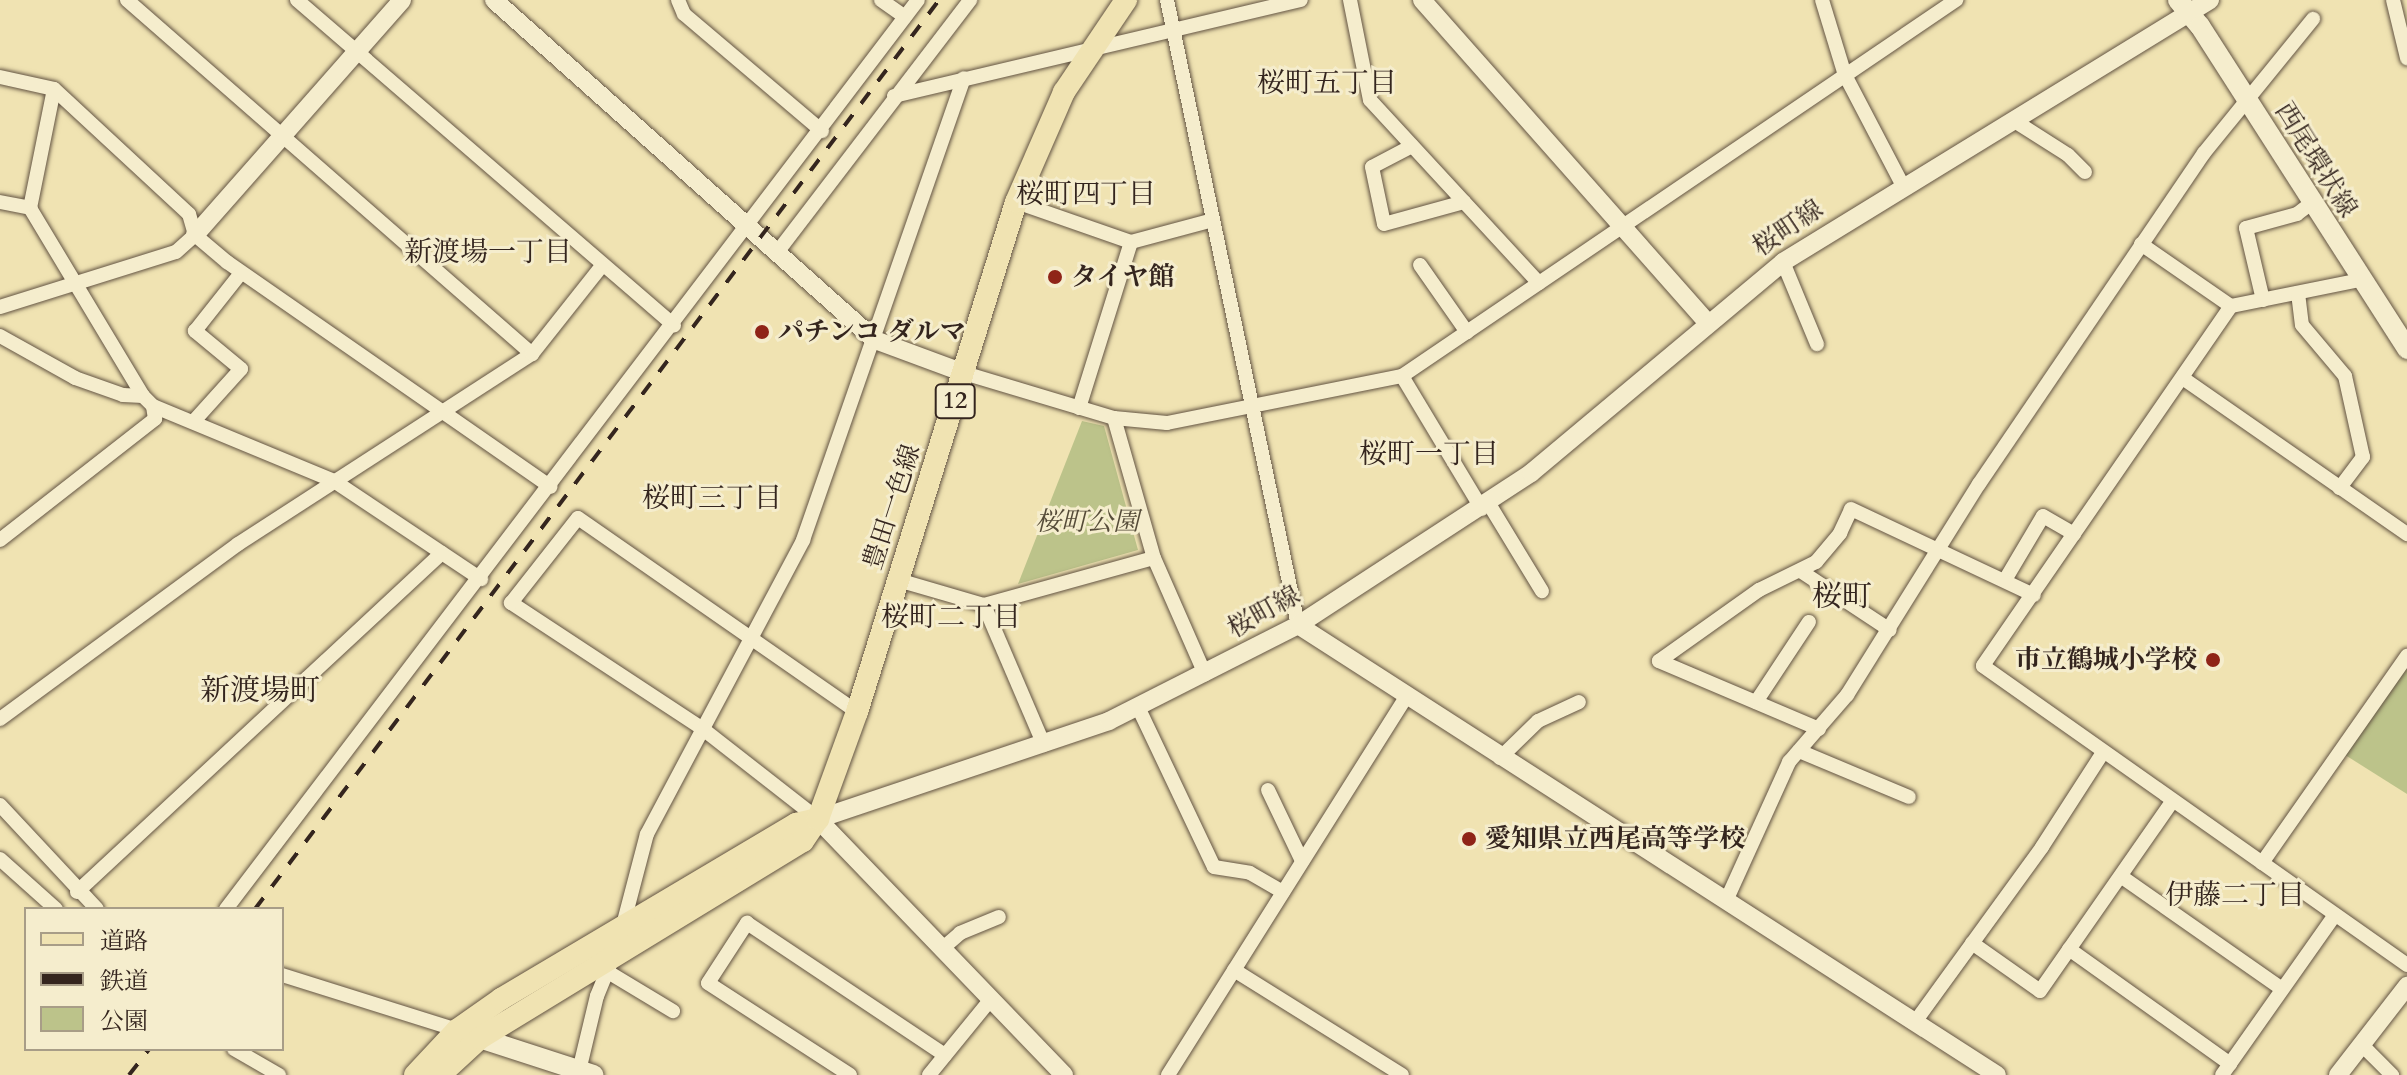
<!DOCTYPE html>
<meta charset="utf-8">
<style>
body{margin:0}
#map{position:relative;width:2407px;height:1075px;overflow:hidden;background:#f0e3b2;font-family:Cardo,"Noto Serif JP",serif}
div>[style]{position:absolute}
.green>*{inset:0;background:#bcc38a}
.roads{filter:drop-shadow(0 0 2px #635443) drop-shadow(0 0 2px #635443)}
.minor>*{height:14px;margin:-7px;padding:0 7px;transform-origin:7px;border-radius:7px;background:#f5edcd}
.tertiary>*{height:18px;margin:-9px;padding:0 9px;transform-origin:9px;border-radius:9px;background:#f5edcd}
.secondary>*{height:20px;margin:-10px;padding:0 10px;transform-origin:10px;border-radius:10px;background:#f5edcd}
.primary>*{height:22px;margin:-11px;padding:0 11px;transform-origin:11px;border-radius:11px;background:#f0e3b2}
.rail>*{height:4px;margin-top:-2px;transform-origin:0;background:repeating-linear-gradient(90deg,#34251e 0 14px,transparent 0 28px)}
.dots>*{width:22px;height:22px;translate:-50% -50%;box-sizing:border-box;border:4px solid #f5edcd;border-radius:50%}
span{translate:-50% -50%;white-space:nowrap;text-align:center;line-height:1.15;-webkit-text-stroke:6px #f5edcd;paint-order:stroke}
.shield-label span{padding:2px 6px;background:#f5edcd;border:2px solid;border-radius:6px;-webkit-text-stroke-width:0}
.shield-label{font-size:24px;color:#34251e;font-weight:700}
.street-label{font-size:26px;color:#34251e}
.poi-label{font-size:26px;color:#34251e;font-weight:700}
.left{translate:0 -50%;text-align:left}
.right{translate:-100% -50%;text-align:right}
.park-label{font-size:26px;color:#564c39;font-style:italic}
.neighbourhood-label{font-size:28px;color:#34251e}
.quarter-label{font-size:30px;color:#34251e}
.legend{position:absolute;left:24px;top:907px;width:260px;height:144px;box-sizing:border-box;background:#f5edcd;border:2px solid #a89d87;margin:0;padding:10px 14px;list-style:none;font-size:24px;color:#34251e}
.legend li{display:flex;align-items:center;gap:16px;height:40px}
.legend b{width:40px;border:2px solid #a89d87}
</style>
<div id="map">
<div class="green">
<i style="clip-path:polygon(1082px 421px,1104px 426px,1138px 550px,1018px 584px)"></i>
<i style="clip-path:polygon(2407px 658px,2407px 794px,2342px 753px)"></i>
</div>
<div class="roads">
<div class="minor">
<i style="left:127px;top:0;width:538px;rotate:41.16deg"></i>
<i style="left:297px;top:0;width:498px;rotate:40.8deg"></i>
<i style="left:678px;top:0;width:15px;rotate:67deg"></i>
<i style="left:684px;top:14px;width:181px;rotate:40.3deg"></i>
<i style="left:881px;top:0;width:29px;rotate:35deg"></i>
<i style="left:1167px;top:0;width:639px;rotate:78.16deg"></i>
<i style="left:1350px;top:0;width:102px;rotate:78.7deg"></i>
<i style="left:1370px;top:100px;width:249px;rotate:47.3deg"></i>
<i style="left:1822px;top:0;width:78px;rotate:73deg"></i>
<i style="left:1845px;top:75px;width:125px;rotate:62.4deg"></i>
<i style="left:2393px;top:0;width:60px;rotate:76.4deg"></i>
<i style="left:0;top:77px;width:55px;rotate:12.5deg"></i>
<i style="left:54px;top:89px;width:184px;rotate:42.8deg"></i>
<i style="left:189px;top:214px;width:22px;rotate:74deg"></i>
<i style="left:195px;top:235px;width:42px;rotate:40.2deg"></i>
<i style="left:227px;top:262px;width:394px;rotate:34.8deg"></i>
<i style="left:54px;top:89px;width:121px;rotate:101.4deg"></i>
<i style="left:30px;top:208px;width:219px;rotate:59deg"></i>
<i style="left:143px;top:396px;width:14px;rotate:45deg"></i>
<i style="left:153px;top:406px;width:196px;rotate:22.5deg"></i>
<i style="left:334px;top:481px;width:177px;rotate:33.7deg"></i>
<i style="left:894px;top:96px;width:418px;rotate:-13.3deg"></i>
<i style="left:2013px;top:120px;width:65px;rotate:32.5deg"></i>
<i style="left:2068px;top:155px;width:24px;rotate:45deg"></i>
<i style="left:1412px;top:146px;width:45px;rotate:152.3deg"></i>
<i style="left:1372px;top:167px;width:58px;rotate:78.1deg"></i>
<i style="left:1384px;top:224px;width:83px;rotate:-15.4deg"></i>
<i style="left:0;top:202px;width:31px;rotate:11deg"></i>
<i style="left:1016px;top:202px;width:122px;rotate:19.2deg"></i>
<i style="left:1131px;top:242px;width:85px;rotate:-15deg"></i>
<i style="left:2141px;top:244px;width:109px;rotate:34.6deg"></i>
<i style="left:779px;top:250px;width:315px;rotate:-52.6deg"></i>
<i style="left:1783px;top:262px;width:89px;rotate:67.5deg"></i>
<i style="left:1420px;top:265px;width:82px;rotate:55deg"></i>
<i style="left:2360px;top:280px;width:132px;rotate:168.6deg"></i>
<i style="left:2231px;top:306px;width:437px;rotate:124.6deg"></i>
<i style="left:1983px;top:666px;width:519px;rotate:35.19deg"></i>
<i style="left:2298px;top:293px;width:32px;rotate:83deg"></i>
<i style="left:2302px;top:325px;width:67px;rotate:49.9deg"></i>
<i style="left:2345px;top:376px;width:83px;rotate:77.5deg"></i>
<i style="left:2363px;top:457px;width:39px;rotate:127deg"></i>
<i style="left:2263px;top:300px;width:74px;rotate:-103.3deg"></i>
<i style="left:2246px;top:228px;width:53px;rotate:-15.4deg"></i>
<i style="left:2297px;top:214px;width:20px;rotate:-37deg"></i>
<i style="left:0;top:307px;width:184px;rotate:-17.4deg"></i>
<i style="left:176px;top:252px;width:25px;rotate:-42deg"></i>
<i style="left:0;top:336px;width:86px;rotate:29.2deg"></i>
<i style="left:75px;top:378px;width:51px;rotate:19.5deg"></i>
<i style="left:123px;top:395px;width:20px;rotate:3deg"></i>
<i style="left:964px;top:373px;width:157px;rotate:16.7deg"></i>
<i style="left:1114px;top:418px;width:53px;rotate:5.4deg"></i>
<i style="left:1167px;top:423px;width:240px;rotate:-11.3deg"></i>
<i style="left:1402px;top:376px;width:670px;rotate:-34.16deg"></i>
<i style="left:1402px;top:376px;width:155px;rotate:59deg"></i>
<i style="left:2184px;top:379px;width:272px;rotate:34.8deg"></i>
<i style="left:1079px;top:408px;width:174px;rotate:-72.6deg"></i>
<i style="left:1114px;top:418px;width:146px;rotate:74.1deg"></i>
<i style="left:1154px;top:558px;width:127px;rotate:66.3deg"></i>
<i style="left:194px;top:421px;width:70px;rotate:-47.9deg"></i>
<i style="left:241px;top:369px;width:60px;rotate:-140.4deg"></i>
<i style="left:195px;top:331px;width:74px;rotate:-51.6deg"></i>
<i style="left:1489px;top:504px;width:102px;rotate:58.7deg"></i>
<i style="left:0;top:540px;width:197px;rotate:-38deg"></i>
<i style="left:155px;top:419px;width:13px;rotate:-99deg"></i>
<i style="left:1802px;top:572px;width:105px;rotate:33.4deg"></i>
<i style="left:898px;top:580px;width:90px;rotate:16.2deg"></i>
<i style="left:984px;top:605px;width:176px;rotate:-15.5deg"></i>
<i style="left:2005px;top:580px;width:74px;rotate:-59.3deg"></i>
<i style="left:2043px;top:516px;width:36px;rotate:30deg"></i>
<i style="left:984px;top:605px;width:152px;rotate:66.8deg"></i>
<i style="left:1756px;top:702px;width:96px;rotate:-56.5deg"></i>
<i style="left:1138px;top:707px;width:177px;rotate:64.6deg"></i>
<i style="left:1214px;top:867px;width:36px;rotate:9deg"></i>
<i style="left:1250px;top:873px;width:38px;rotate:30deg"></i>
<i style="left:0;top:719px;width:295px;rotate:-36.3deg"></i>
<i style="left:238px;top:544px;width:350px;rotate:-32.9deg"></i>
<i style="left:532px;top:354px;width:111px;rotate:-51.6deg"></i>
<i style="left:1819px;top:729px;width:174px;rotate:-157deg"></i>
<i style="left:1659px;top:661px;width:123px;rotate:-35.4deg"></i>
<i style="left:1759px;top:590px;width:64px;rotate:-26.2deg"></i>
<i style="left:1816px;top:562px;width:38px;rotate:-50deg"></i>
<i style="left:1840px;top:533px;width:26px;rotate:-65deg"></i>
<i style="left:1851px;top:509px;width:202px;rotate:25.2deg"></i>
<i style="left:1799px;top:751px;width:119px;rotate:22.7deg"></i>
<i style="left:1500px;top:758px;width:53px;rotate:-44.2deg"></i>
<i style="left:1538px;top:721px;width:45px;rotate:-24.9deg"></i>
<i style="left:1268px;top:790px;width:79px;rotate:64.4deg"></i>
<i style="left:0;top:805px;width:142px;rotate:47deg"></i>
<i style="left:818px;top:819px;width:146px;rotate:-142deg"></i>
<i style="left:703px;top:729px;width:230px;rotate:-146.7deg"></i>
<i style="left:511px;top:603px;width:108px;rotate:-51.8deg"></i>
<i style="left:578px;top:518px;width:340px;rotate:34.8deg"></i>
<i style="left:0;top:859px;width:75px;rotate:41.8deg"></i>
<i style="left:2262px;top:863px;width:253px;rotate:-55deg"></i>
<i style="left:2122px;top:877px;width:195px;rotate:35deg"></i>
<i style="left:77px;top:892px;width:498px;rotate:-42.9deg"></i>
<i style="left:1726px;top:901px;width:153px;rotate:-65.6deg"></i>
<i style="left:1789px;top:762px;width:89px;rotate:-49.1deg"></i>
<i style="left:1847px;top:695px;width:249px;rotate:-58deg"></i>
<i style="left:1979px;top:484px;width:400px;rotate:-55.8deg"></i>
<i style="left:2204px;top:153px;width:173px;rotate:-50.9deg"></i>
<i style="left:226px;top:909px;width:1142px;rotate:-52.72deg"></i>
<i style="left:622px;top:929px;width:98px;rotate:-75.3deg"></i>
<i style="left:647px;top:834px;width:333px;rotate:-62deg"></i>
<i style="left:803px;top:540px;width:489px;rotate:-70.8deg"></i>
<i style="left:1972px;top:943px;width:83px;rotate:35.2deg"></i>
<i style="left:2040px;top:991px;width:231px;rotate:-55.1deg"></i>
<i style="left:943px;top:948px;width:23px;rotate:-41deg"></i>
<i style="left:960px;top:933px;width:42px;rotate:-22.3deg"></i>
<i style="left:2069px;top:949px;width:198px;rotate:35.5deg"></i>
<i style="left:1234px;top:970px;width:198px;rotate:32deg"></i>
<i style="left:608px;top:972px;width:76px;rotate:31deg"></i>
<i style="left:282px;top:975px;width:183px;rotate:17.4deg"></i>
<i style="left:1915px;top:1022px;width:216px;rotate:-54deg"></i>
<i style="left:2042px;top:847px;width:111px;rotate:-57.2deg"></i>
<i style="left:2361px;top:1044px;width:44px;rotate:45deg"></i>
<i style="left:234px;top:1049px;width:52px;rotate:30deg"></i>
<i style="left:578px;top:1075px;width:81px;rotate:-76.5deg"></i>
<i style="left:597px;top:996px;width:42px;rotate:-67.7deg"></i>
<i style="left:850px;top:1075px;width:169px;rotate:-147.1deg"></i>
<i style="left:708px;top:983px;width:72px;rotate:-57deg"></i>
<i style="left:747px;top:923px;width:238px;rotate:33.7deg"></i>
<i style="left:929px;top:1075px;width:98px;rotate:-50.8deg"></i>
<i style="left:1168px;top:1075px;width:445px;rotate:-57.8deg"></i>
<i style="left:2222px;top:1075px;width:194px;rotate:-54.8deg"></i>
</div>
<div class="tertiary">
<i style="left:494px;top:0;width:511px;rotate:41.75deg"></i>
<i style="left:875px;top:340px;width:95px;rotate:20.3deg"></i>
<i style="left:1422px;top:0;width:430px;rotate:48.5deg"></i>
<i style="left:195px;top:235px;width:313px;rotate:-48.6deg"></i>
<i style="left:1298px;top:625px;width:831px;rotate:32.77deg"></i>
<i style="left:1064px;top:1075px;width:355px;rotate:-133.9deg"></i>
<i style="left:818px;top:819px;width:307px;rotate:-18.6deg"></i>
<i style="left:1109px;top:721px;width:212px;rotate:-26.9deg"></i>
<i style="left:1298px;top:625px;width:278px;rotate:-33.1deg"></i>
<i style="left:1531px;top:473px;width:329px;rotate:-39.9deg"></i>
<i style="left:1783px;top:262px;width:501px;rotate:-31.53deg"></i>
<i style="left:2338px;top:1075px;width:113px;rotate:-52.2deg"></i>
</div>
<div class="secondary">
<i style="left:2178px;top:0;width:34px;rotate:50deg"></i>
<i style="left:2200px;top:26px;width:384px;rotate:57.3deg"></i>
<i style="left:467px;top:1034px;width:133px;rotate:18deg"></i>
</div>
<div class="primary">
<i style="left:415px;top:1075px;width:62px;rotate:-47deg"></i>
<i style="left:457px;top:1030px;width:54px;rotate:-35.2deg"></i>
<i style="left:501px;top:999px;width:343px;rotate:-30.7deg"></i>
<i style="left:796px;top:824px;width:23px;rotate:-13deg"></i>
<i style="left:440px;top:1075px;width:54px;rotate:-42.8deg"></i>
<i style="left:480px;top:1038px;width:378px;rotate:-31.4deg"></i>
<i style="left:803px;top:841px;width:27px;rotate:-56deg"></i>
<i style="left:818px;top:819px;width:114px;rotate:-70deg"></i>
<i style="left:857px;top:712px;width:534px;rotate:-72.68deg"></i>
<i style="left:1016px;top:202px;width:120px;rotate:-66.4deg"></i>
<i style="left:1064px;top:92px;width:111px;rotate:-56deg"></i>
</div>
</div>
<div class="rail">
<i style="left:255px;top:909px;width:1138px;rotate:-53.04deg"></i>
<i style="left:129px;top:1075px;width:33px;rotate:-52deg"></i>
</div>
<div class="dots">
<i style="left:1055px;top:277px;background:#8f2418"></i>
<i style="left:762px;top:332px;background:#8f2418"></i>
<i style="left:2213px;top:660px;background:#8f2418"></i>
<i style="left:1469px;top:839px;background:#8f2418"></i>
</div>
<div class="shield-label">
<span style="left:955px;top:401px">12</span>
</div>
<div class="street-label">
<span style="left:2316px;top:160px;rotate:58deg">西尾環状線</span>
<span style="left:1788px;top:228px;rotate:-34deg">桜町線</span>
<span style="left:892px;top:507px;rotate:-72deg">豊田一色線</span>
<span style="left:1264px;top:612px;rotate:-29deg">桜町線</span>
</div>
<div class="poi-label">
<span class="left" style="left:1071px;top:277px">タイヤ館</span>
<span class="left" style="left:778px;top:332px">パチンコ ダルマ</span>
<span class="right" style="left:2197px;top:660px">市立鶴城小学校</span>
<span class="left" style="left:1485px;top:839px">愛知県立西尾高等学校</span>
</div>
<div class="park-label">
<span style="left:1087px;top:522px">桜町公園</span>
</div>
<div class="neighbourhood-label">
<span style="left:1327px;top:83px">桜町五丁目</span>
<span style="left:1086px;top:194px">桜町四丁目</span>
<span style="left:488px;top:252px">新渡場一丁目</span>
<span style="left:1429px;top:454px">桜町一丁目</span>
<span style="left:712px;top:498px">桜町三丁目</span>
<span style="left:951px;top:617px">桜町二丁目</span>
<span style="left:2235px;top:895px">伊藤二丁目</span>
</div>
<div class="quarter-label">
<span style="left:1842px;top:597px">桜町</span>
<span style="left:260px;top:691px">新渡場町</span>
</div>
<ul class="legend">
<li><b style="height:10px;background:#f0e3b2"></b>道路</li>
<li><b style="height:10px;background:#34251e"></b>鉄道</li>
<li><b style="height:22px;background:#bcc38a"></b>公園</li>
</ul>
</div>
